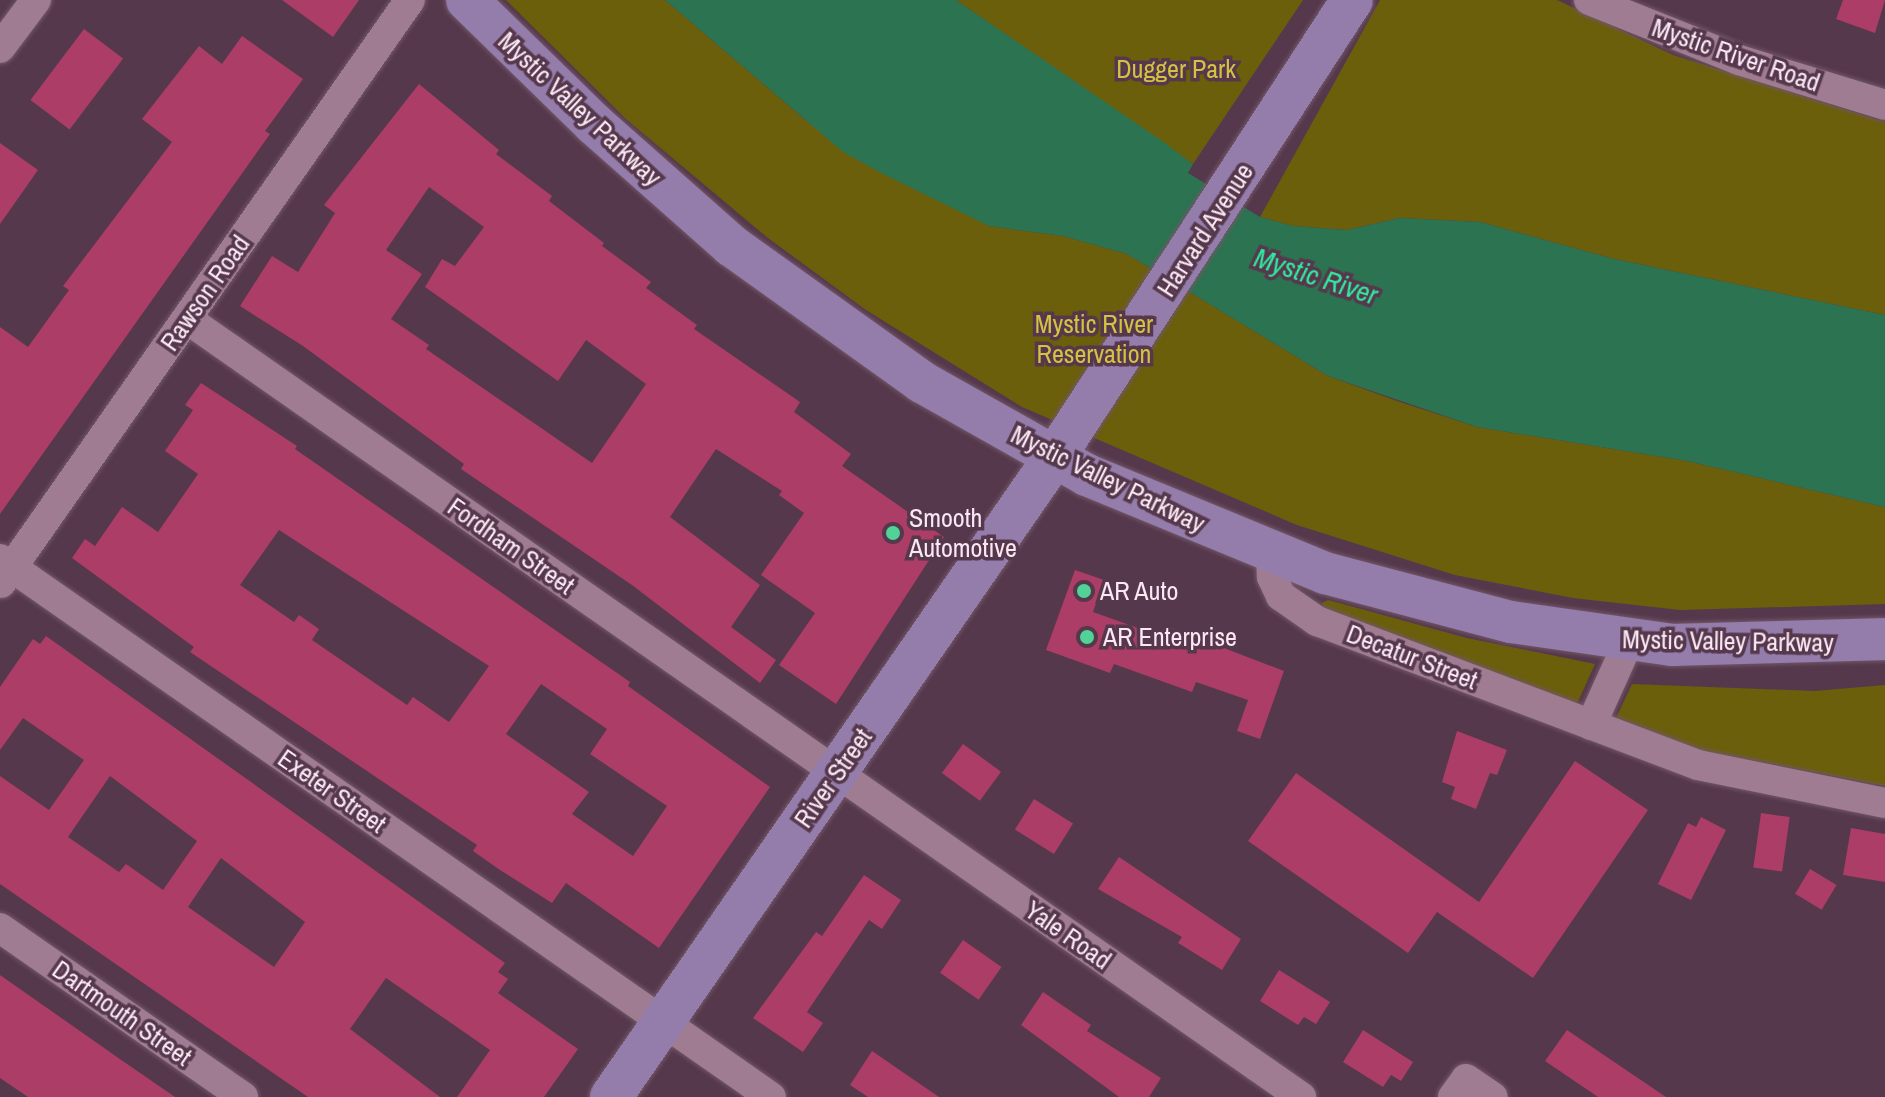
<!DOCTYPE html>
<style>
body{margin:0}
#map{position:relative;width:1885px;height:1097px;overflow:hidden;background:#56384c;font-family:"Archivo Narrow",sans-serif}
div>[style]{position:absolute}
.green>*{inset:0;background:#6b5f0c}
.water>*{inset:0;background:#2c7351}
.building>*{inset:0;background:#ab3d67;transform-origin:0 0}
.roads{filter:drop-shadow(0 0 2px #715768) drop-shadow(0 0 2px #715768)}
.street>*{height:30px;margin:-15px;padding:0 15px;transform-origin:15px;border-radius:15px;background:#9f7c92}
.secondary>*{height:42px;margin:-21px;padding:0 21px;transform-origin:21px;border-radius:21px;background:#947cab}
.dots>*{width:22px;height:22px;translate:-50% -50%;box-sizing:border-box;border:4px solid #56384c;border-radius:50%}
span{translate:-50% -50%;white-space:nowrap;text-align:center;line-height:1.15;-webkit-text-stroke:7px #56384c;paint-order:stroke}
.street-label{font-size:26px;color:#fbe8f4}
.park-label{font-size:26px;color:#d5c144}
.poi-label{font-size:26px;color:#fbe8f4}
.left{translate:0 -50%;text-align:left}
.water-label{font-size:28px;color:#2fea9f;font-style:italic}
</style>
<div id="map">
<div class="green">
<i style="clip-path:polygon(506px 0,665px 0,809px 123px,989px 226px,1063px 236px,1127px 254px,1328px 376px,1397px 401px,1477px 427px,1687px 461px,1885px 507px,1885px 604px,1680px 610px,1573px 598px,1455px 575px,1297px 525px,1022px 407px,866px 310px,768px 238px,627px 120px)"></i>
<i style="clip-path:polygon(956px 0,1303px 0,1193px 164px)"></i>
<i style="clip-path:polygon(1380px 0,1557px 0,1673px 55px,1885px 122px,1885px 315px,1614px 259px,1480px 222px,1400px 218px,1347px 230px,1293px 226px,1260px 217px)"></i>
<i style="clip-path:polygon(1328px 600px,1467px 638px,1595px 664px,1577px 704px,1324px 609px,1322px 603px)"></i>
<i style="clip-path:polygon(1632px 684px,1815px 691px,1885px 685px,1885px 786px,1700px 750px,1616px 718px)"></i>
</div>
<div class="water">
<i style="clip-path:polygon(665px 0,956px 0,1162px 141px,1193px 164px,1188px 173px,1260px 217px,1293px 226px,1347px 230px,1400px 218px,1480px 222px,1614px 259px,1885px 315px,1885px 507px,1687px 461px,1477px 427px,1328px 376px,1127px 254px,1063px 236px,989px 226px,881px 173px,843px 152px)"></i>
</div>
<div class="building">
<i style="clip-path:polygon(282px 0,359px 0,333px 37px)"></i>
<i style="clip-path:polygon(1843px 0,1885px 0,1875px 33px,1836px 19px)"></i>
<i style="left:84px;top:29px;width:49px;height:89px;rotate:37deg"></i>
<i style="clip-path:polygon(242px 36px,303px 79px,265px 131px,270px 134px,0 514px,0 327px,28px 347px,69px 290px,63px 286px,172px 142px,142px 119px,199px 46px,222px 64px)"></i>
<i style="clip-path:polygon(evenodd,419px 84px,499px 150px,496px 154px,552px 196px,549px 201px,604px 243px,602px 246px,651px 282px,646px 288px,697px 325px,694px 329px,800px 402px,794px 412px,851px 454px,842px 466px,944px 537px,836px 704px,779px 665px,815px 613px,761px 575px,804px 513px,779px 495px,782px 491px,716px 449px,670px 517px,760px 585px,731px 627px,776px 660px,760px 683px,632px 585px,461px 469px,464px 464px,303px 346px,240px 306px,272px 256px,298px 272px,335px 213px,324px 205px,419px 84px,429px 187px,484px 227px,455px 266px,442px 259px,425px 287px,558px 381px,586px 340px,646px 384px,592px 463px,426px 349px,429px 345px,391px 319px,422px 274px,386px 250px,429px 187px)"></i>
<i style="clip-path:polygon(0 143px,38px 170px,0 224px)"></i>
<i style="clip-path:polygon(evenodd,201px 383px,297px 446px,295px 449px,630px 682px,628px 686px,770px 787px,659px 948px,566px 883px,552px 903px,500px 870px,473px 851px,477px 845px,190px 652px,194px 647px,72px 558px,85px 539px,95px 546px,122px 507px,158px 532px,198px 474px,165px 451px,193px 410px,185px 405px,201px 383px,279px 530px,489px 666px,449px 722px,413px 697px,407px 705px,312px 640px,319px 629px,299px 615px,294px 622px,240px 585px,279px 530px,201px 383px,541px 684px,607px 729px,590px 754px,667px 806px,633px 856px,572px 814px,589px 792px,506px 734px,541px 684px)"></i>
<i style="clip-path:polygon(1075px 570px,1104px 580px,1093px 612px,1163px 637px,1167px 626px,1284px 671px,1260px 739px,1237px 731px,1248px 700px,1196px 682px,1192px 692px,1114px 664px,1110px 673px,1046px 650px)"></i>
<i style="clip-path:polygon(evenodd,46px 636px,505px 963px,498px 972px,508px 979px,498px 993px,578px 1049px,544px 1097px,457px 1097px,490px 1050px,386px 978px,350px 1029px,440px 1097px,308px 1097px,0 884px,0 776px,49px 810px,84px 760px,23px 718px,0 750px,0 687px,33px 639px,40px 644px,46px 636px,110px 776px,197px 841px,163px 890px,126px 864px,119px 872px,68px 837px,110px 776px,46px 636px,221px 858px,305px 922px,274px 967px,188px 907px,221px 858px)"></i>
<i style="clip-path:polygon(1457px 731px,1507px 750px,1497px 775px,1490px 773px,1476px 809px,1451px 799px,1455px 787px,1442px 782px)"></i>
<i style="left:963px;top:744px;width:47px;height:36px;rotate:36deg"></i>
<i style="clip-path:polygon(1575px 761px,1648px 810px,1533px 978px,1437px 912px,1408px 953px,1248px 841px,1296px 773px,1479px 902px)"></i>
<i style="left:1034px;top:799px;width:46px;height:36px;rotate:32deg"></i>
<i style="left:1761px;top:813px;width:29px;height:55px;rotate:8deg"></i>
<i style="clip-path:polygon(1701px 817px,1726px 830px,1691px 900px,1658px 884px,1688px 823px,1696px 827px)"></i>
<i style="clip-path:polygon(1851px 828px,1885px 834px,1885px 882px,1843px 875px)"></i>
<i style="clip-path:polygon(1119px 857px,1241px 939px,1222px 970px,1178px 943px,1182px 937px,1098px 889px)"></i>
<i style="left:1810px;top:869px;width:31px;height:29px;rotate:31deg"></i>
<i style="clip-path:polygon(864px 875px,901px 900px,882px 929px,869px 920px,807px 1012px,823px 1023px,803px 1052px,753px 1018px,816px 932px,822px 936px)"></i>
<i style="left:963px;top:940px;width:47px;height:40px;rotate:35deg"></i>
<i style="clip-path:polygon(1279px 970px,1330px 1002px,1316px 1024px,1304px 1017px,1298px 1025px,1260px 1001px)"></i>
<i style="clip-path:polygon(0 975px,117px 1057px,175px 1097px,28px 1097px,0 1078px)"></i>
<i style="clip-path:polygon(1043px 992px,1091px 1025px,1087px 1031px,1161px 1078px,1149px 1097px,1119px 1097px,1021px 1025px)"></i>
<i style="clip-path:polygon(1363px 1030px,1413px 1062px,1401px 1081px,1391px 1075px,1383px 1087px,1343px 1062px)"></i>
<i style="clip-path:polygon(1567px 1030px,1666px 1097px,1598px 1097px,1545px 1061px)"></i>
<i style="clip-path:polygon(872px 1051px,939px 1097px,868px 1097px,850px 1085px)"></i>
</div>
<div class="roads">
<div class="street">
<i style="left:1589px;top:0;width:162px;rotate:21.8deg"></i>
<i style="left:1739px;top:60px;width:153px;rotate:17.1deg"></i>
<i style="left:0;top:48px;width:60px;rotate:-53.1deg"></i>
<i style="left:187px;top:319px;width:1359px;rotate:34.93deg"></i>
<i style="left:1271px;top:553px;width:24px;rotate:88deg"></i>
<i style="left:1272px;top:577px;width:21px;rotate:65deg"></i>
<i style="left:1281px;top:596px;width:44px;rotate:34.8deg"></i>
<i style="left:1317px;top:621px;width:407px;rotate:20.7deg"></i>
<i style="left:1698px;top:765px;width:191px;rotate:11.5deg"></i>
<i style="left:0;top:559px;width:940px;rotate:34.91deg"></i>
<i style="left:1px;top:583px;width:712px;rotate:-54.95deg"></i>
<i style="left:1591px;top:725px;width:92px;rotate:-65.7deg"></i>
<i style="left:0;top:928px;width:296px;rotate:34.8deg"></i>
<i style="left:1453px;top:1097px;width:22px;rotate:-54deg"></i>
<i style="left:1466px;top:1079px;width:32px;rotate:34deg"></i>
</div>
<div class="secondary">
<i style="left:467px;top:0;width:177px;rotate:44.3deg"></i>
<i style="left:594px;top:124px;width:184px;rotate:41.5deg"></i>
<i style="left:732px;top:246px;width:234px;rotate:35.6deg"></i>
<i style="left:922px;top:382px;width:189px;rotate:29.4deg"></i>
<i style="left:1087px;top:475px;width:257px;rotate:22.4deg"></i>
<i style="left:1325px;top:573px;width:192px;rotate:14.8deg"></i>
<i style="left:1511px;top:622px;width:164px;rotate:8.1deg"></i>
<i style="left:1673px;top:645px;width:212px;rotate:-1.6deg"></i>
<i style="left:611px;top:1097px;width:778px;rotate:-55.27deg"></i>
<i style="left:1054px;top:458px;width:546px;rotate:-56.95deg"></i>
</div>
</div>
<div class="dots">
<i style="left:893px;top:533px;background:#51d397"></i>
<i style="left:1084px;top:591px;background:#51d397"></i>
<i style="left:1087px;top:637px;background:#51d397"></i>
</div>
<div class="street-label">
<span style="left:1736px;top:55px;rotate:19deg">Mystic River Road</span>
<span style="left:580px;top:109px;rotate:43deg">Mystic Valley Parkway</span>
<span style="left:1205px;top:230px;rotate:-57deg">Harvard Avenue</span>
<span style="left:205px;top:293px;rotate:-55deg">Rawson Road</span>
<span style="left:1108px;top:479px;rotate:26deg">Mystic Valley Parkway</span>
<span style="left:511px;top:546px;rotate:35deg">Fordham Street</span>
<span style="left:1728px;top:641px;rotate:1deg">Mystic Valley Parkway</span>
<span style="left:1412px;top:657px;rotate:21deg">Decatur Street</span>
<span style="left:833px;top:778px;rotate:-55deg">River Street</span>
<span style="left:332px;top:791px;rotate:35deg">Exeter Street</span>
<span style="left:1068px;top:935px;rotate:35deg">Yale Road</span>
<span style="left:122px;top:1013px;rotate:35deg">Dartmouth Street</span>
</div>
<div class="park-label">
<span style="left:1176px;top:69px">Dugger Park</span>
<span style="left:1094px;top:339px">Mystic River<br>Reservation</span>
</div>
<div class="poi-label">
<span class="left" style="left:909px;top:533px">Smooth<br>Automotive</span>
<span class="left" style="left:1100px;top:591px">AR Auto</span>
<span class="left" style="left:1103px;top:637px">AR Enterprise</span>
</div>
<div class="water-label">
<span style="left:1316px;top:276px;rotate:18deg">Mystic River</span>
</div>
</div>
